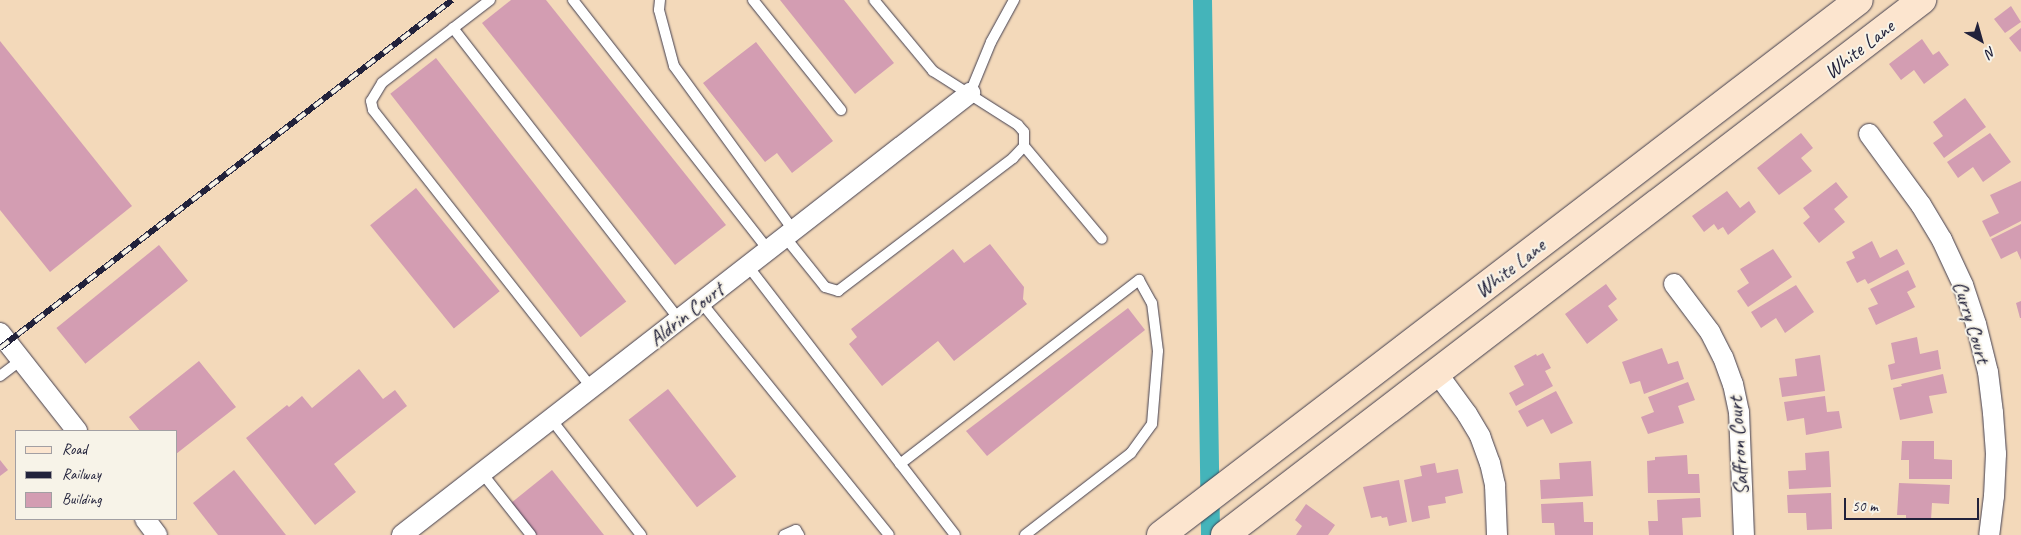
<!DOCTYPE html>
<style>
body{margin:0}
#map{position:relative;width:2021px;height:535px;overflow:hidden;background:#f3d9ba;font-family:Caveat,sans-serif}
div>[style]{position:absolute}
.canal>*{height:19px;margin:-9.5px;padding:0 9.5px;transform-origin:9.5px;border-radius:9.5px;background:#44b4ba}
.building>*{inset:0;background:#d39db2;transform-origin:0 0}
.roads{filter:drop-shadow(0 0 1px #413d4e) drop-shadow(0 0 1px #413d4e)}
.lane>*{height:10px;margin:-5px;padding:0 5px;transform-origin:5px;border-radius:5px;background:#fff}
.street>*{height:20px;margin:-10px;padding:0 10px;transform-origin:10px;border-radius:10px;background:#fff}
.secondary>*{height:28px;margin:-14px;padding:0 14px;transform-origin:14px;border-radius:14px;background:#fce5cf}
.rail>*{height:5.5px;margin-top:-2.75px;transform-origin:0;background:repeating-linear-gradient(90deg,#f7f3e8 0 11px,#22223b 0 22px);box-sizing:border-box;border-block:1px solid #22223b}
span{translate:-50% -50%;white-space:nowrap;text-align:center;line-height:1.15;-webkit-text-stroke:4px #f7f3e8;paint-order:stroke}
.street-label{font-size:21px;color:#22223b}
.legend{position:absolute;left:15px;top:430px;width:162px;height:90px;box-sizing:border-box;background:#f7f3e8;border:1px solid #a29fa3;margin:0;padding:6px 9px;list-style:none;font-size:15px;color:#22223b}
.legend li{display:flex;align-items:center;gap:10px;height:25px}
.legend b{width:25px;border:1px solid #a29fa3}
.north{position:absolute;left:1956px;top:15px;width:50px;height:50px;-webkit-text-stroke:4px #f7f3e8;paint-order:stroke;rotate:142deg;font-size:14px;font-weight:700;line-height:20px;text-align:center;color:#22223b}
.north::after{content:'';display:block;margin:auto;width:18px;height:22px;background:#22223b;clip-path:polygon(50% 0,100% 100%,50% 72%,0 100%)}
.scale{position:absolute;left:1844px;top:498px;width:135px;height:22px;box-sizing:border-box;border:2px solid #22223b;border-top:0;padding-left:6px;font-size:15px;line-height:18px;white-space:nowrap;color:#22223b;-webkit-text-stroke:4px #f7f3e8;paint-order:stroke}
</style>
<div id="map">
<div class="canal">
<i style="left:1202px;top:0;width:535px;rotate:89.14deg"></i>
</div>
<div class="building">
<i style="clip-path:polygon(511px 0,546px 0,726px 225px,675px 265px,482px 23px)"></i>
<i style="clip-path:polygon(780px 0,844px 0,894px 63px,855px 94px)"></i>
<i style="clip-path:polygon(2011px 6px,2021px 22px,2005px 33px,1994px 19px)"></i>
<i style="clip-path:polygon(2021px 28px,2021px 51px,2020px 52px,2009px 38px)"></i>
<i style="clip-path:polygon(1922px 39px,1933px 55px,1939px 51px,1949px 65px,1924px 84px,1914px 70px,1901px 80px,1889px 64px)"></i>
<i style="clip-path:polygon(0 41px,132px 206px,50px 272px,0 210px)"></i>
<i style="clip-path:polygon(756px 42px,833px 141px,792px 173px,777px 153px,765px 162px,703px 83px)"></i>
<i style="left:436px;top:58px;width:309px;height:58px;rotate:52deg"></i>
<i style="clip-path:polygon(1965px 98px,1986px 127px,1944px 158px,1933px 143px,1943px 136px,1933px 122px)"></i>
<i style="clip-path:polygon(1801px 133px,1813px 148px,1801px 158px,1812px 171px,1779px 195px,1757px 168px)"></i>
<i style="clip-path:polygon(1990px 133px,2011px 162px,1983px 182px,1973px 167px,1958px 178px,1947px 162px)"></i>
<i style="clip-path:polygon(2021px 181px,2021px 221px,1990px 237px,1982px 221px,1999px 213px,1990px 195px)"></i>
<i style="clip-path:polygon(1836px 182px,1848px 197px,1834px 209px,1845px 222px,1819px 243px,1803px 223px,1810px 217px,1803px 208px)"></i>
<i style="left:416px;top:188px;width:133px;height:59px;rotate:51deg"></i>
<i style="clip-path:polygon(1727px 191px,1740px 208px,1749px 201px,1756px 212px,1728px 235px,1723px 227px,1718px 230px,1714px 224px,1704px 232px,1692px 216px)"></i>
<i style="clip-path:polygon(2021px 224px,2021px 260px,2017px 251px,2001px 259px,1991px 239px)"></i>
<i style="clip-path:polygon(1872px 241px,1880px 258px,1897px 249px,1905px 264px,1868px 284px,1865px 279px,1857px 283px,1846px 262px,1855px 258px,1852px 252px)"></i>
<i style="clip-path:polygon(990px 244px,1024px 287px,1023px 299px,1027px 304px,954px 361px,938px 341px,882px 386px,849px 344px,857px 337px,851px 329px,953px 249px,964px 263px)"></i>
<i style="left:159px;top:245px;width:46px;height:132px;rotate:51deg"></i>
<i style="clip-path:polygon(1773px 249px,1792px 277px,1748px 307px,1737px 291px,1749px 283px,1740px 269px)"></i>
<i style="clip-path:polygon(1908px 270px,1916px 287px,1907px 292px,1915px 307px,1876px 325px,1868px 308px,1878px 304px,1870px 289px)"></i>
<i style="clip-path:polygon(1606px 284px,1617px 299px,1608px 306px,1618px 320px,1587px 344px,1565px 314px)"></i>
<i style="clip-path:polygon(1796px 285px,1814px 312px,1785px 333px,1776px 318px,1761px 328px,1751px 312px)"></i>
<i style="clip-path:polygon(2021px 301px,2021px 318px,2020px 318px,2016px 303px)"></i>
<i style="clip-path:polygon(1128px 308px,1145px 330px,987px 456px,966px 431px)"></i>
<i style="clip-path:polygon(1917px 337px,1920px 354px,1938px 350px,1941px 369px,1891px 380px,1888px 365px,1895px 363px,1891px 343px)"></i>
<i style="clip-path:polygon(1662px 348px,1668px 364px,1678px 361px,1684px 379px,1644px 394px,1640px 381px,1630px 384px,1622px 362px)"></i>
<i style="clip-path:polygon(1543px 353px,1551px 368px,1545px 371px,1553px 386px,1516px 406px,1509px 393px,1524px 385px,1514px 366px,1536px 354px,1537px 356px)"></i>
<i style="clip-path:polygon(1820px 355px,1825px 391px,1782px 397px,1779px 378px,1797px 376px,1795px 359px)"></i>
<i style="clip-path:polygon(199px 361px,236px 407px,176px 454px,176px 431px,140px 431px,129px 417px)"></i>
<i style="clip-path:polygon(359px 369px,383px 399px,395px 390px,407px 406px,334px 464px,356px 492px,315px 525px,246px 438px,287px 405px,289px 407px,302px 396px,312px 408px)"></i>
<i style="clip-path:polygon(1943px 374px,1947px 393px,1929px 396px,1933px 413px,1900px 420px,1893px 388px,1902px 386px,1901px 384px)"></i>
<i style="clip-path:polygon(1688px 382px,1695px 400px,1678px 406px,1684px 423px,1648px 434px,1641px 417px,1654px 412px,1648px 397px)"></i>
<i style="left:668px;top:389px;width:111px;height:50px;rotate:52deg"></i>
<i style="clip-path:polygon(1556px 391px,1573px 423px,1551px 434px,1543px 419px,1527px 427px,1518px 411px)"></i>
<i style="clip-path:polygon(1825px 396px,1827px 412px,1839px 411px,1842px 428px,1806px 435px,1804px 418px,1787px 421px,1784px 402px)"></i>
<i style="clip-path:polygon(1902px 441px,1934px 441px,1934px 459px,1952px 460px,1952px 479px,1909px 479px,1909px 460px,1901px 460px)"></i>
<i style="clip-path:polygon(1829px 451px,1831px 487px,1789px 489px,1788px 471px,1806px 470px,1805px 453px)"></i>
<i style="clip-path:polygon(1687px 455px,1688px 474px,1699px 474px,1700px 493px,1648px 493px,1647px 461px,1655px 460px,1655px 457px)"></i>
<i style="clip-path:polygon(0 460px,8px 470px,0 476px)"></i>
<i style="clip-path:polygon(1591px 461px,1593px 496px,1541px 499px,1540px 480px,1560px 479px,1559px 463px)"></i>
<i style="clip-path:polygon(1435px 463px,1437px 473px,1458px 469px,1463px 493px,1445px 497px,1446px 503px,1428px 506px,1430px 518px,1412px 522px,1404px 480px,1422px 476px,1420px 466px)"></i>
<i style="clip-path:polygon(234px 470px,286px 535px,218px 535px,193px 503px)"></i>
<i style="clip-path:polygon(552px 470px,604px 535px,537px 535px,511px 503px)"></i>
<i style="clip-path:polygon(1399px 480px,1407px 522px,1389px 526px,1387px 517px,1382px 518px,1381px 516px,1371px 518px,1363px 487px)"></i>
<i style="clip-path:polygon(1899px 483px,1950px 485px,1949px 504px,1932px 503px,1931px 520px,1906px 518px,1906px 515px,1897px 515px)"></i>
<i style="clip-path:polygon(1831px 493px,1832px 529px,1807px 530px,1806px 513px,1788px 513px,1787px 495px)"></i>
<i style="clip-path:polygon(1700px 498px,1701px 517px,1682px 518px,1683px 535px,1649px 535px,1648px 521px,1658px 521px,1657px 500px)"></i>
<i style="clip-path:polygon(1583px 502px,1584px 522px,1593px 522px,1593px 535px,1555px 535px,1554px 523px,1542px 523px,1541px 504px)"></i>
<i style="clip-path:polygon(1306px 504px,1335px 525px,1328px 535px,1296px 535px,1302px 526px,1295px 520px)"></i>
</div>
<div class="roads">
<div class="lane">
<i style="left:490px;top:0;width:136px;rotate:142.5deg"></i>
<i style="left:382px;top:83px;width:21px;rotate:121deg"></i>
<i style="left:371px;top:101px;width:9px;rotate:77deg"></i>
<i style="left:373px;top:110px;width:354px;rotate:51.8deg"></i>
<i style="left:573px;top:0;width:317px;rotate:52deg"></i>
<i style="left:660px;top:0;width:10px;rotate:96deg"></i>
<i style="left:659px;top:10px;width:58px;rotate:75deg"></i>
<i style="left:674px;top:66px;width:203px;rotate:54deg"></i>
<i style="left:753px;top:0;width:141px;rotate:51.3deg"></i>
<i style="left:453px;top:28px;width:368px;rotate:52.2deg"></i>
<i style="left:970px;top:93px;width:55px;rotate:-67.6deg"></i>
<i style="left:991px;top:42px;width:48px;rotate:-61.3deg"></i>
<i style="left:1024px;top:146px;width:121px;rotate:50deg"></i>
<i style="left:785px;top:237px;width:64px;rotate:51.3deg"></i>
<i style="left:825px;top:287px;width:14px;rotate:17deg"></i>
<i style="left:838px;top:291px;width:220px;rotate:-37.2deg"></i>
<i style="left:1013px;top:158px;width:16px;rotate:-47deg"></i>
<i style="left:1024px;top:146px;width:14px;rotate:-90deg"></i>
<i style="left:1024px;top:132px;width:9px;rotate:-131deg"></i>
<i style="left:1018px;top:125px;width:101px;rotate:-147.6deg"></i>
<i style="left:933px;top:71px;width:92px;rotate:-129.7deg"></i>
<i style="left:748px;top:266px;width:339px;rotate:52.4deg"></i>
<i style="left:701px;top:302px;width:299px;rotate:51.1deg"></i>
<i style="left:0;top:376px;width:26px;rotate:-37deg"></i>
<i style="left:551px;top:419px;width:147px;rotate:52.2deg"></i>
<i style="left:900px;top:464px;width:302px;rotate:-37.6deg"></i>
<i style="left:1139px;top:280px;width:26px;rotate:61deg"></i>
<i style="left:1152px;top:303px;width:48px;rotate:82.9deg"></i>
<i style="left:1158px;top:351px;width:73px;rotate:94.7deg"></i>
<i style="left:1152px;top:424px;width:36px;rotate:126deg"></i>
<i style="left:1131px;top:453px;width:134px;rotate:142.3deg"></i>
<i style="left:482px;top:473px;width:79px;rotate:51.7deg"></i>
<i style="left:784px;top:535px;width:13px;rotate:-23deg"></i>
<i style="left:796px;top:530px;width:6px;rotate:59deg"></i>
</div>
<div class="street">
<i style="left:1869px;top:134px;width:88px;rotate:53.8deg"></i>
<i style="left:1921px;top:205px;width:41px;rotate:59deg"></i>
<i style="left:1942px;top:240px;width:50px;rotate:65deg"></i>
<i style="left:1963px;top:285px;width:41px;rotate:71.6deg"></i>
<i style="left:1976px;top:324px;width:49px;rotate:76deg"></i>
<i style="left:1988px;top:372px;width:41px;rotate:83deg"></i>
<i style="left:1993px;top:413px;width:41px;rotate:85.8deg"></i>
<i style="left:1996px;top:454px;width:42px;rotate:92.7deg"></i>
<i style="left:1994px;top:496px;width:39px;rotate:97deg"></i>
<i style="left:1674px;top:284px;width:60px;rotate:53.1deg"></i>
<i style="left:1710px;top:332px;width:28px;rotate:63deg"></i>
<i style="left:1723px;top:357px;width:29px;rotate:70deg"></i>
<i style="left:1733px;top:384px;width:29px;rotate:78deg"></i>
<i style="left:1739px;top:412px;width:123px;rotate:87.7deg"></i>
<i style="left:0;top:333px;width:125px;rotate:51.8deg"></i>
<i style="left:1437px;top:373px;width:51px;rotate:53.8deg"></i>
<i style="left:1467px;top:414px;width:26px;rotate:59deg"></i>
<i style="left:1480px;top:436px;width:29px;rotate:70deg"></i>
<i style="left:1490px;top:463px;width:23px;rotate:77deg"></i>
<i style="left:1495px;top:485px;width:50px;rotate:87.7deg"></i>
<i style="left:145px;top:519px;width:20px;rotate:53deg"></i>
<i style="left:402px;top:535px;width:720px;rotate:-37.89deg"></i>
</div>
<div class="secondary">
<i style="left:1161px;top:535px;width:879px;rotate:-37.47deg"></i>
<i style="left:1225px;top:535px;width:879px;rotate:-37.51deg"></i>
</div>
</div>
<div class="rail">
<i style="left:0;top:348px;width:570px;rotate:-37.59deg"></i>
</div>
<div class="street-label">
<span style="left:1859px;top:49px;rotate:-38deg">White Lane</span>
<span style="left:1510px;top:268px;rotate:-38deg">White Lane</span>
<span style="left:686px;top:314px;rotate:-38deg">Aldrin Court</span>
<span style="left:1972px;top:322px;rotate:73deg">Curry Court</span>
<span style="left:1738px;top:446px;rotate:-94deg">Saffron Court</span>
</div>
<ul class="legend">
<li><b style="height:6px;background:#fce5cf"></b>Road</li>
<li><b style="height:6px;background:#22223b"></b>Railway</li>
<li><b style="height:14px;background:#d39db2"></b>Building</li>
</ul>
<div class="north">N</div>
<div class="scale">50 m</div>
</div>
